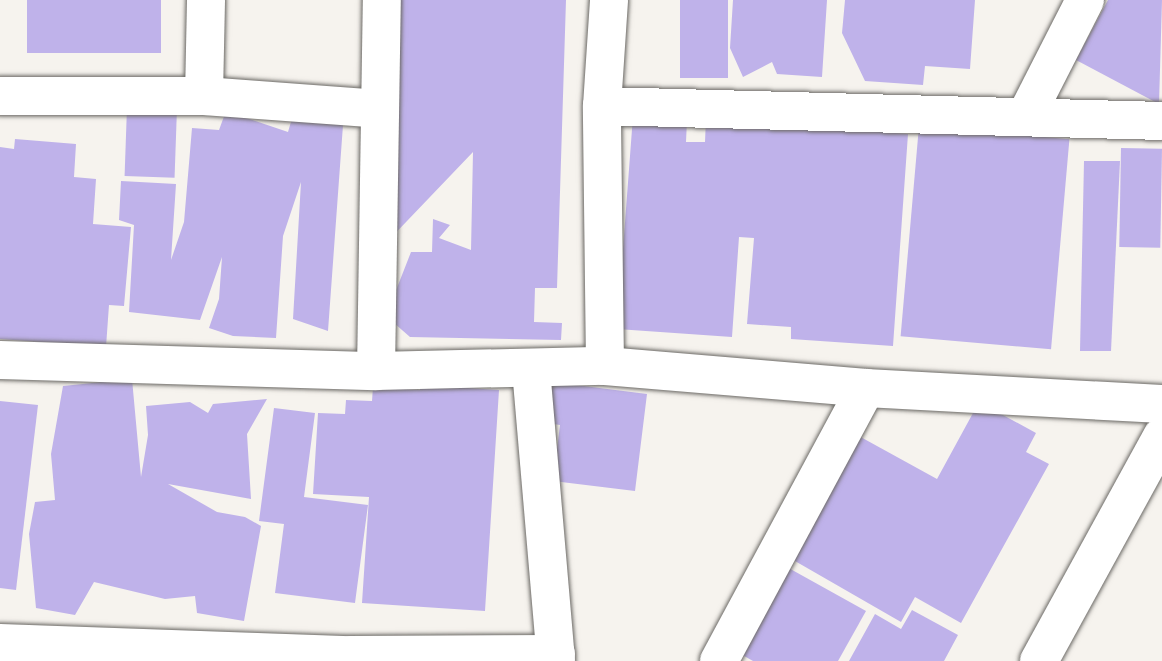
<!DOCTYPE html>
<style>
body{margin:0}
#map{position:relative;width:1162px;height:661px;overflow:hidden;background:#f6f3ee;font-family:"Source Serif 4",serif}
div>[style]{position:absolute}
.building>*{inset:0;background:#bfb2ea;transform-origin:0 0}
.roads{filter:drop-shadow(0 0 2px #6b6965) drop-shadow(0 0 2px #6b6965)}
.minor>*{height:38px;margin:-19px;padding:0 19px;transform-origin:19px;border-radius:19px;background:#fff}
span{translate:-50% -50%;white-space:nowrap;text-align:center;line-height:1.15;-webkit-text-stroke:6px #fff;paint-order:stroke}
</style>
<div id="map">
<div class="building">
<i style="left:27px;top:0;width:134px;height:53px"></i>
<i style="clip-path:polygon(390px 0,566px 0,557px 288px,535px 288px,534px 322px,562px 323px,561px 340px,410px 337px,386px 316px,411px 252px,432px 252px,433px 219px,450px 225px,439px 238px,471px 250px,473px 152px,385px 244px)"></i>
<i style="left:680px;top:0;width:48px;height:78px"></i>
<i style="clip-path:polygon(733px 0,827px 0,822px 77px,777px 74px,772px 62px,743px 77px,730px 48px)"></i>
<i style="clip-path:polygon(845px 0,975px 0,970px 69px,925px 66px,923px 85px,865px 81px,842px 33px)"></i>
<i style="clip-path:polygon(1108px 0,1162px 0,1159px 104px,1076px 60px)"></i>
<i style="left:127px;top:107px;width:50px;height:69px;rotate:2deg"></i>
<i style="clip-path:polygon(295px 108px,343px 125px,328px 331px,293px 319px,301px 182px,283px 236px,276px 338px,233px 336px,209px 328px,219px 299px,222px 257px,200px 320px,129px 312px,134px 225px,119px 220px,121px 181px,176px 184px,171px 260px,184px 222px,192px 128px,219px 130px,226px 111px,288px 132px)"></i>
<i style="clip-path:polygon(633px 116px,687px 120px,686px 142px,705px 142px,706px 118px,908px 134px,893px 346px,791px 339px,791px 327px,747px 324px,754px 238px,739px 237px,732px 337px,617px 329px)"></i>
<i style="left:919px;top:126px;width:151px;height:211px;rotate:5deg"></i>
<i style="clip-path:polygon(15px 139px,76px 144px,74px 177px,96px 179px,93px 224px,131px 227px,124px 306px,109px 305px,106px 347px,0 339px,0 147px,14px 149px)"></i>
<i style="left:1121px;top:148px;width:41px;height:99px;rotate:1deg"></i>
<i style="clip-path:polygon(1084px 161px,1120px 161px,1111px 351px,1080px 351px)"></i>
<i style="clip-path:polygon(132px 379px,141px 477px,148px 435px,146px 406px,190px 402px,208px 413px,213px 404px,267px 399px,247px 434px,251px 499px,168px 484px,217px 512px,245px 517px,261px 526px,244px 621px,197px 613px,195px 596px,165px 599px,94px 582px,75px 615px,36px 608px,29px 534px,35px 502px,55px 500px,51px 454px,63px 386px)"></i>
<i style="clip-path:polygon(552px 382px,647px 394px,635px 491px,553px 481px,560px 425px,546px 423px)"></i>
<i style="clip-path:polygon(420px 385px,499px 390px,485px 611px,362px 603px,369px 497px,313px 494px,318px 413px,345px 414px,346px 400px,372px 401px,373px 387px,420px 390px)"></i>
<i style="clip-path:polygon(0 401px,38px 405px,16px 590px,0 588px)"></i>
<i style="clip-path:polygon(979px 402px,1036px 433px,1026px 452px,1049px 464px,961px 623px,915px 597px,901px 622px,788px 557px,857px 435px,937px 479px)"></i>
<i style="clip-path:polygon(274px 408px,315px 413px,304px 497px,368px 505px,355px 603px,275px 593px,284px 524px,259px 521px)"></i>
<i style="clip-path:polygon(785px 566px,866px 611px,838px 661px,753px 661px,737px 652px)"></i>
<i style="clip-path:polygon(912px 610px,958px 635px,944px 661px,849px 661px,875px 614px,901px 629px)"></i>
</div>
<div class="roads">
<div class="minor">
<i style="left:0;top:96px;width:204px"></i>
<i style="left:204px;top:96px;width:176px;rotate:4.2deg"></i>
<i style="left:204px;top:96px;width:96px;rotate:-88.8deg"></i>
<i style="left:602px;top:106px;width:560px;rotate:1.53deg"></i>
<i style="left:1026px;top:116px;width:130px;rotate:-63deg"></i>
<i style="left:0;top:360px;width:376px;rotate:1.7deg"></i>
<i style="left:376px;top:371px;width:229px;rotate:-1.3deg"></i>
<i style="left:605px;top:366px;width:262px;rotate:4.8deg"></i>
<i style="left:866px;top:388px;width:296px;rotate:3.1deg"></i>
<i style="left:605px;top:366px;width:260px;rotate:-90.7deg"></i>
<i style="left:602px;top:106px;width:106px;rotate:-86.2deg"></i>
<i style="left:531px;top:369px;width:293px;rotate:85.1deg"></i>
<i style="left:376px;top:371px;width:371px;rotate:-89.1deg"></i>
<i style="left:0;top:643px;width:350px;rotate:2deg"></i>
<i style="left:350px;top:655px;width:206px;rotate:-0.3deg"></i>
<i style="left:719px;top:661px;width:310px;rotate:-61.7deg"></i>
<i style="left:1039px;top:661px;width:256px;rotate:-61.3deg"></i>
</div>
</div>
</div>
